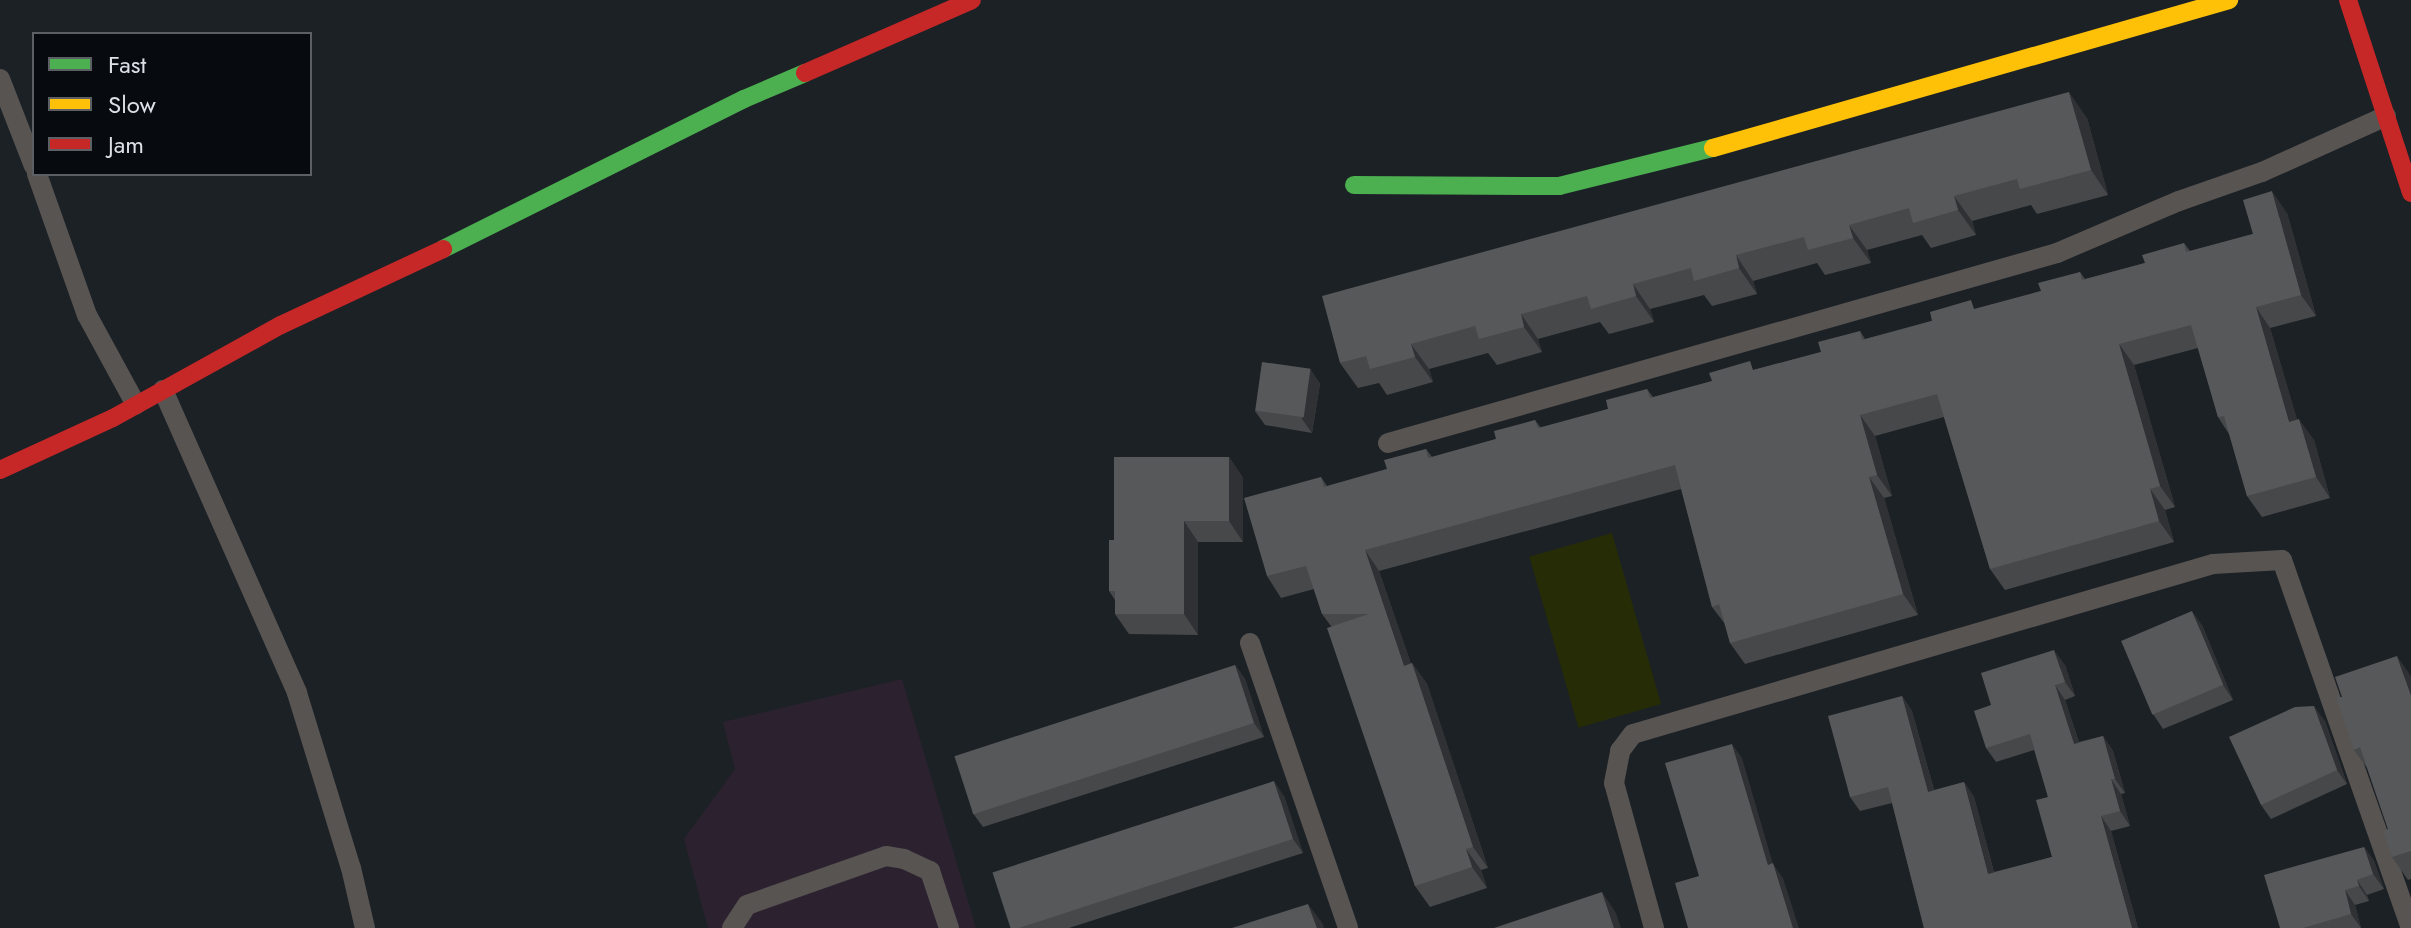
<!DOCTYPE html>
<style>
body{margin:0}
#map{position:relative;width:2411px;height:928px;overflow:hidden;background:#1c2126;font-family:Jost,sans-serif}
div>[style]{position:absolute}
.commercial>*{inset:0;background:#2c222f}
.green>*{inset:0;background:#262c06;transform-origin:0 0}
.lane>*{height:20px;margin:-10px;padding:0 10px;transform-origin:10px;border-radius:10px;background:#585452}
.fast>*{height:18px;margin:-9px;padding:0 9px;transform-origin:9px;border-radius:9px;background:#4caf50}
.slow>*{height:18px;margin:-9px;padding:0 9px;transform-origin:9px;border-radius:9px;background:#ffc107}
.jam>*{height:18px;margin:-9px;padding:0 9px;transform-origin:9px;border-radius:9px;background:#c62828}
.wall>*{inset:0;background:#474849}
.shaded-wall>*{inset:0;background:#2f3134}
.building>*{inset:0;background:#57585a;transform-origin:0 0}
span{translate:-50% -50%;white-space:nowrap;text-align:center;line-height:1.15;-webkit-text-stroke:6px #070a0e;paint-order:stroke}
.legend{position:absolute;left:32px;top:32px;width:280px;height:144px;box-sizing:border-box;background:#070a0e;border:2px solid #5c6065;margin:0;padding:10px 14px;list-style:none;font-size:24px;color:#dbe1e7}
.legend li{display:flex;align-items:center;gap:16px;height:40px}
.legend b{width:40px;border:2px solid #5c6065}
</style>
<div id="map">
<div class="commercial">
<i style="clip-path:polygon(902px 679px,976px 928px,708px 928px,684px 839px,735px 769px,723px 722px)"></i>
</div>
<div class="green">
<i style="left:1612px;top:533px;width:178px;height:86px;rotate:74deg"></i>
</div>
<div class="lane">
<i style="left:0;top:79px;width:93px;rotate:68.7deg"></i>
<i style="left:37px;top:174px;width:150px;rotate:70.5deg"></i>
<i style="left:87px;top:315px;width:102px;rotate:61.4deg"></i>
<i style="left:163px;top:390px;width:331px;rotate:66.1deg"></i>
<i style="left:297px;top:693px;width:183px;rotate:72.9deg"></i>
<i style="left:351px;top:868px;width:62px;rotate:76.9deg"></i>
<i style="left:1388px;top:443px;width:695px;rotate:-15.85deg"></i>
<i style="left:2057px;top:253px;width:133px;rotate:-23.1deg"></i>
<i style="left:2179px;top:201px;width:88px;rotate:-19.3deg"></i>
<i style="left:2262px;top:172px;width:136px;rotate:-24.3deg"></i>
<i style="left:1250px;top:643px;width:301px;rotate:71deg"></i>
<i style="left:732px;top:928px;width:27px;rotate:-57deg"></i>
<i style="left:747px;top:905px;width:147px;rotate:-19.4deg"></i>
<i style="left:886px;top:856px;width:18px;rotate:9deg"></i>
<i style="left:904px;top:859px;width:29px;rotate:25deg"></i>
<i style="left:930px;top:871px;width:60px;rotate:71.6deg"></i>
<i style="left:1654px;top:928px;width:150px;rotate:-105.4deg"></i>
<i style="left:1614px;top:783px;width:33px;rotate:-79deg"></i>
<i style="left:1620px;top:751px;width:21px;rotate:-53deg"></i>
<i style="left:1633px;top:734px;width:604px;rotate:-16.34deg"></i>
<i style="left:2213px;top:564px;width:69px;rotate:-3.3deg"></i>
<i style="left:2282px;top:560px;width:390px;rotate:70.7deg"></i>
</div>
<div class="fast">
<i style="left:1354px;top:185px;width:205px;rotate:0.3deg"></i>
<i style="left:1559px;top:186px;width:159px;rotate:-13.9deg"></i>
<i style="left:443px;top:249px;width:336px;rotate:-26.5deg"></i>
<i style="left:744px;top:99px;width:66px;rotate:-23.1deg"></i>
</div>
<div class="slow">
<i style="left:1713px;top:148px;width:537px;rotate:-16deg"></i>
</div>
<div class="jam">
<i style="left:2348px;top:0;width:203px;rotate:71.9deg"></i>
<i style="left:805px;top:73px;width:182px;rotate:-23.6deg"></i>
<i style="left:0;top:470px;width:124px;rotate:-24.7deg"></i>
<i style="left:113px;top:418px;width:192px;rotate:-29deg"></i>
<i style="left:281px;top:325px;width:179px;rotate:-25.1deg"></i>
</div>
<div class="wall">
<i style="clip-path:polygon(2087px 118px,2108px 195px,2037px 214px,2031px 205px,1972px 221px,1976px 235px,1931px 248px,1922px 235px,1867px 250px,1871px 263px,1825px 275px,1817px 263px,1753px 281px,1757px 294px,1712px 306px,1704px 295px,1650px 309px,1654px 322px,1609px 334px,1600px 322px,1538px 339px,1542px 352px,1497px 365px,1488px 353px,1429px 369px,1433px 382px,1387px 395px,1379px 383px,1358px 388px,1340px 363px)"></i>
<i style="clip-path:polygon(2287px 213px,2316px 316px,2270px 328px,2297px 420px,2314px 440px,2330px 498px,2262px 517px,2247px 496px,2229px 434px,2218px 417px,2198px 348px,2134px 365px,2175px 507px,2165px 510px,2174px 542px,2005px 590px,1990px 569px,1944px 417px,1875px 436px,1892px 496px,1884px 498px,1918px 615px,1745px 664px,1730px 643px,1725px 624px,1712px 607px,1681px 489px,1379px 571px,1411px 664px,1412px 663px,1427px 684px,1488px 868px,1481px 870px,1487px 888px,1430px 907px,1415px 886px,1331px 626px,1322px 614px,1314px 589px,1281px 598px,1267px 576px,1321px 477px,1327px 486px,1387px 469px,1426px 449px,1432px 457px,1496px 439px,1535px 420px,1541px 428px,1608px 409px,1647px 389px,1653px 397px,1821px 352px,1860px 331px,1865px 339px,2041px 291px,2080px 272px,2085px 279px,2145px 263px,2184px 243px,2190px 251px,2253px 234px)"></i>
<i style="clip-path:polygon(1310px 369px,1320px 384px,1312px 433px,1265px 425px,1255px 411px)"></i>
<i style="clip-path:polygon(1229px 457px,1243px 478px,1243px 542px,1198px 542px,1198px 635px,1129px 634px,1115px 614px,1115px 600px,1109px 591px,1114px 540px)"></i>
<i style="clip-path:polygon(2202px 625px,2233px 700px,2163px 729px,2153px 714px)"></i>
<i style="clip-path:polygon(1235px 665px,1245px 679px,1264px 737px,983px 827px,972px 812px)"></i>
<i style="clip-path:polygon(2065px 665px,2075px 696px,2065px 700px,2079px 742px,2103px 736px,2113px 751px,2125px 793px,2121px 794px,2130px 826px,2111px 831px,2138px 928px,1924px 928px,1892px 803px,1860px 811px,1850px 797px,1902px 696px,1912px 711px,1934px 790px,1964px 782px,1974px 797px,1994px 872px,2052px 857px,2048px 797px,2034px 750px,1996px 762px,1986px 748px,1991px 705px)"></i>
<i style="clip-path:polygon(2411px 676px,2411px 879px,2408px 880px,2392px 857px,2388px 829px,2367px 768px,2354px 750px,2342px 697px)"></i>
<i style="clip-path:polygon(2325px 721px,2347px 784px,2271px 819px,2261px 805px)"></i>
<i style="clip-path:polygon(1284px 796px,1303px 853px,1069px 928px,1011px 928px)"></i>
<i style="clip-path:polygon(2364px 847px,2374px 861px,2384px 889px,2367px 895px,2369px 901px,2355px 905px,2361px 928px,2280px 928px)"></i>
</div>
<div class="shaded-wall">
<i style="clip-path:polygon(2069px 92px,2087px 118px,2108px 195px,2091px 170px)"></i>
<i style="clip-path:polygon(2272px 191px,2287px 213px,2316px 316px,2301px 295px)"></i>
<i style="clip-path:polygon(1954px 196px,1972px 221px,1976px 235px,1958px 210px)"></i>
<i style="clip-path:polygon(1849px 225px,1867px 250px,1871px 263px,1853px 238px)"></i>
<i style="clip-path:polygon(1736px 255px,1753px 281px,1757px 294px,1739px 268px)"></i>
<i style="clip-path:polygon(1633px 284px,1650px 309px,1654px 322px,1636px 296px)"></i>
<i style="clip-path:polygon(2256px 307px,2270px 328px,2304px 443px,2289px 422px)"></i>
<i style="clip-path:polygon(1521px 314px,1538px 339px,1542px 352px,1524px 327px)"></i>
<i style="clip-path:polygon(1411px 344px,1429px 369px,1433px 382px,1415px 357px)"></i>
<i style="clip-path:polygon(2119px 344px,2134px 365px,2175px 507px,2160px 486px)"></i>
<i style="clip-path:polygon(1310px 369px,1320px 384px,1312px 433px,1302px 419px)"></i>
<i style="clip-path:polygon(1860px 415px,1875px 436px,1892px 496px,1877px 475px)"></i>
<i style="clip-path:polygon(2299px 419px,2314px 440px,2330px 498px,2316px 477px)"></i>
<i style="clip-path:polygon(1229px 457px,1243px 478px,1243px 542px,1229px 521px)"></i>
<i style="clip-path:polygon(1869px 477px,1884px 498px,1918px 615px,1903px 594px)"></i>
<i style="clip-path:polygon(2150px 489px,2165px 510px,2174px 542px,2159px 521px)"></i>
<i style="clip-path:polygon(1184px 521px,1198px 542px,1198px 635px,1184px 614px)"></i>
<i style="clip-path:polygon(1365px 550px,1379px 571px,1419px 687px,1404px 666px)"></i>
<i style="clip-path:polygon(2192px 611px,2202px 625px,2233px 700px,2223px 685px)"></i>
<i style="clip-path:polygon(2054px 650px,2065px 665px,2075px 696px,2065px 682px)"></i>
<i style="clip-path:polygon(2397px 656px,2411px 676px,2411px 696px)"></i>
<i style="clip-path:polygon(1412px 663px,1427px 684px,1488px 868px,1473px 847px)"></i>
<i style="clip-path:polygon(1235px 665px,1245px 679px,1264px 737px,1254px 723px)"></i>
<i style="clip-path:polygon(2055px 685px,2065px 700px,2084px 758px,2074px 744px)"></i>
<i style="clip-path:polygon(1902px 696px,1912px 711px,1938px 806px,1928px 792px)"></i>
<i style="clip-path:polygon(2314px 706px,2325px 721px,2347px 784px,2337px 770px)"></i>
<i style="clip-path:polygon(2103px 736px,2113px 751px,2125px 793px,2115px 779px)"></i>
<i style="clip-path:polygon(1732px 744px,1742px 758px,1773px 864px,1783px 878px,1799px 928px,1793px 928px,1768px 865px)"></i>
<i style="clip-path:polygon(2111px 779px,2121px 794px,2130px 826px,2120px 811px)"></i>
<i style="clip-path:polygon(1274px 781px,1284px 796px,1303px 853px,1293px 839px)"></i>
<i style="clip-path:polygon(1964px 782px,1974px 797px,1998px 888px,1988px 874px)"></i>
<i style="clip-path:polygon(2101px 816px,2111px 831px,2138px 928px,2132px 928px)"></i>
<i style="clip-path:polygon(2364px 847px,2374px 861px,2384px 889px,2373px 874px)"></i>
<i style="clip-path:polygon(1466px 849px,1481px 870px,1487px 888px,1472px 867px)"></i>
<i style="clip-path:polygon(2357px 880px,2367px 895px,2369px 901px,2359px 886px)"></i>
<i style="clip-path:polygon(2345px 890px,2355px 905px,2361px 928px,2351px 914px)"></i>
<i style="clip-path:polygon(1602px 892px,1616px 913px,1621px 928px,1614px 928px)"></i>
<i style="clip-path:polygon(1308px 904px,1323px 924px,1324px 928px,1317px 928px)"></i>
</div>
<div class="building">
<i style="clip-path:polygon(2069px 92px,2091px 170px,2020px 189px,2017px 179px,1954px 196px,1958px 210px,1913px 223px,1909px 208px,1849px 225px,1853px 238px,1808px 250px,1804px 237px,1736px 255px,1739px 268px,1694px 281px,1691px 268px,1633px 284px,1636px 296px,1591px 309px,1587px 296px,1521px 314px,1524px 327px,1479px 339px,1475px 326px,1411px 344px,1415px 357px,1370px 369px,1366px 356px,1340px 363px,1322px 296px)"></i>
<i style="clip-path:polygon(2272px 191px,2301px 295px,2256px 307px,2289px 422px,2299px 419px,2316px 477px,2247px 496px,2224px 416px,2218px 417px,2191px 325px,2119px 344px,2160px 486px,2150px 489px,2159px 521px,1990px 569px,1937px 394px,1860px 415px,1877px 475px,1869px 477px,1903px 594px,1730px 643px,1719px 604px,1712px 607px,1675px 465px,1365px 550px,1404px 666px,1412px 663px,1473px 847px,1466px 849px,1472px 867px,1415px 886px,1327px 628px,1369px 614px,1322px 614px,1306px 566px,1267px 576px,1244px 498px,1321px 477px,1324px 487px,1387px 469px,1384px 460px,1426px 449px,1428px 458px,1496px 439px,1494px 431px,1535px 420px,1538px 428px,1608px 409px,1606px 400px,1647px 389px,1650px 398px,1712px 381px,1709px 373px,1750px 361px,1753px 370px,1821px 352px,1818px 342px,1860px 331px,1862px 340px,1932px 321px,1930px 312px,1971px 300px,1974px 309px,2041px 291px,2038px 283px,2080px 272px,2082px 280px,2145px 263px,2142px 255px,2184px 243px,2186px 252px,2253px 234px,2243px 200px)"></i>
<i style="left:1262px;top:362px;width:49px;height:49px;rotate:8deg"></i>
<i style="clip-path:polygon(1114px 457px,1229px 457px,1229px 521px,1184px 521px,1184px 614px,1115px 614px,1115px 591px,1109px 591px,1109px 540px,1114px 540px)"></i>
<i style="left:2192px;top:611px;width:80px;height:77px;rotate:67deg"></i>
<i style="clip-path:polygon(2054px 650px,2065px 682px,2055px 685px,2074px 744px,2103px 736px,2115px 779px,2111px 779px,2120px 811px,2101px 816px,2132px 928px,1924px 928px,1888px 787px,1850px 797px,1828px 716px,1902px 696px,1928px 792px,1964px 782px,1988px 874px,2052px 857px,2036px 800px,2048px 797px,2030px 734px,1986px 748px,1974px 711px,1991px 705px,1981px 673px)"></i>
<i style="clip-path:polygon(2397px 656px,2411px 696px,2411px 851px,2392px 857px,2383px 831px,2388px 829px,2360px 747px,2354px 750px,2336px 697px,2342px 697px,2335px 677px)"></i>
<i style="left:1235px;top:665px;width:61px;height:295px;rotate:72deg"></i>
<i style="clip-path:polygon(2314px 706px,2337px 770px,2261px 805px,2229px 737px,2295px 707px)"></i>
<i style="clip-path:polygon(1732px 744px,1768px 865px,1773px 863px,1793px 928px,1688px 928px,1675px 883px,1699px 876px,1665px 763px)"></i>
<i style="left:1274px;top:781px;width:61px;height:296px;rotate:72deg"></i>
<i style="clip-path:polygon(2364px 847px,2373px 874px,2357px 880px,2359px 886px,2345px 890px,2351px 914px,2303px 928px,2280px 928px,2264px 875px)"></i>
<i style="clip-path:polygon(1602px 892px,1614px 928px,1494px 928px)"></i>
<i style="clip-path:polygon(1308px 904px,1317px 928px,1232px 928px)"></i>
</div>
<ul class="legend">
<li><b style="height:10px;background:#4caf50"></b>Fast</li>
<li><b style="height:10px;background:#ffc107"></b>Slow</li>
<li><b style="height:10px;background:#c62828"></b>Jam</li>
</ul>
</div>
